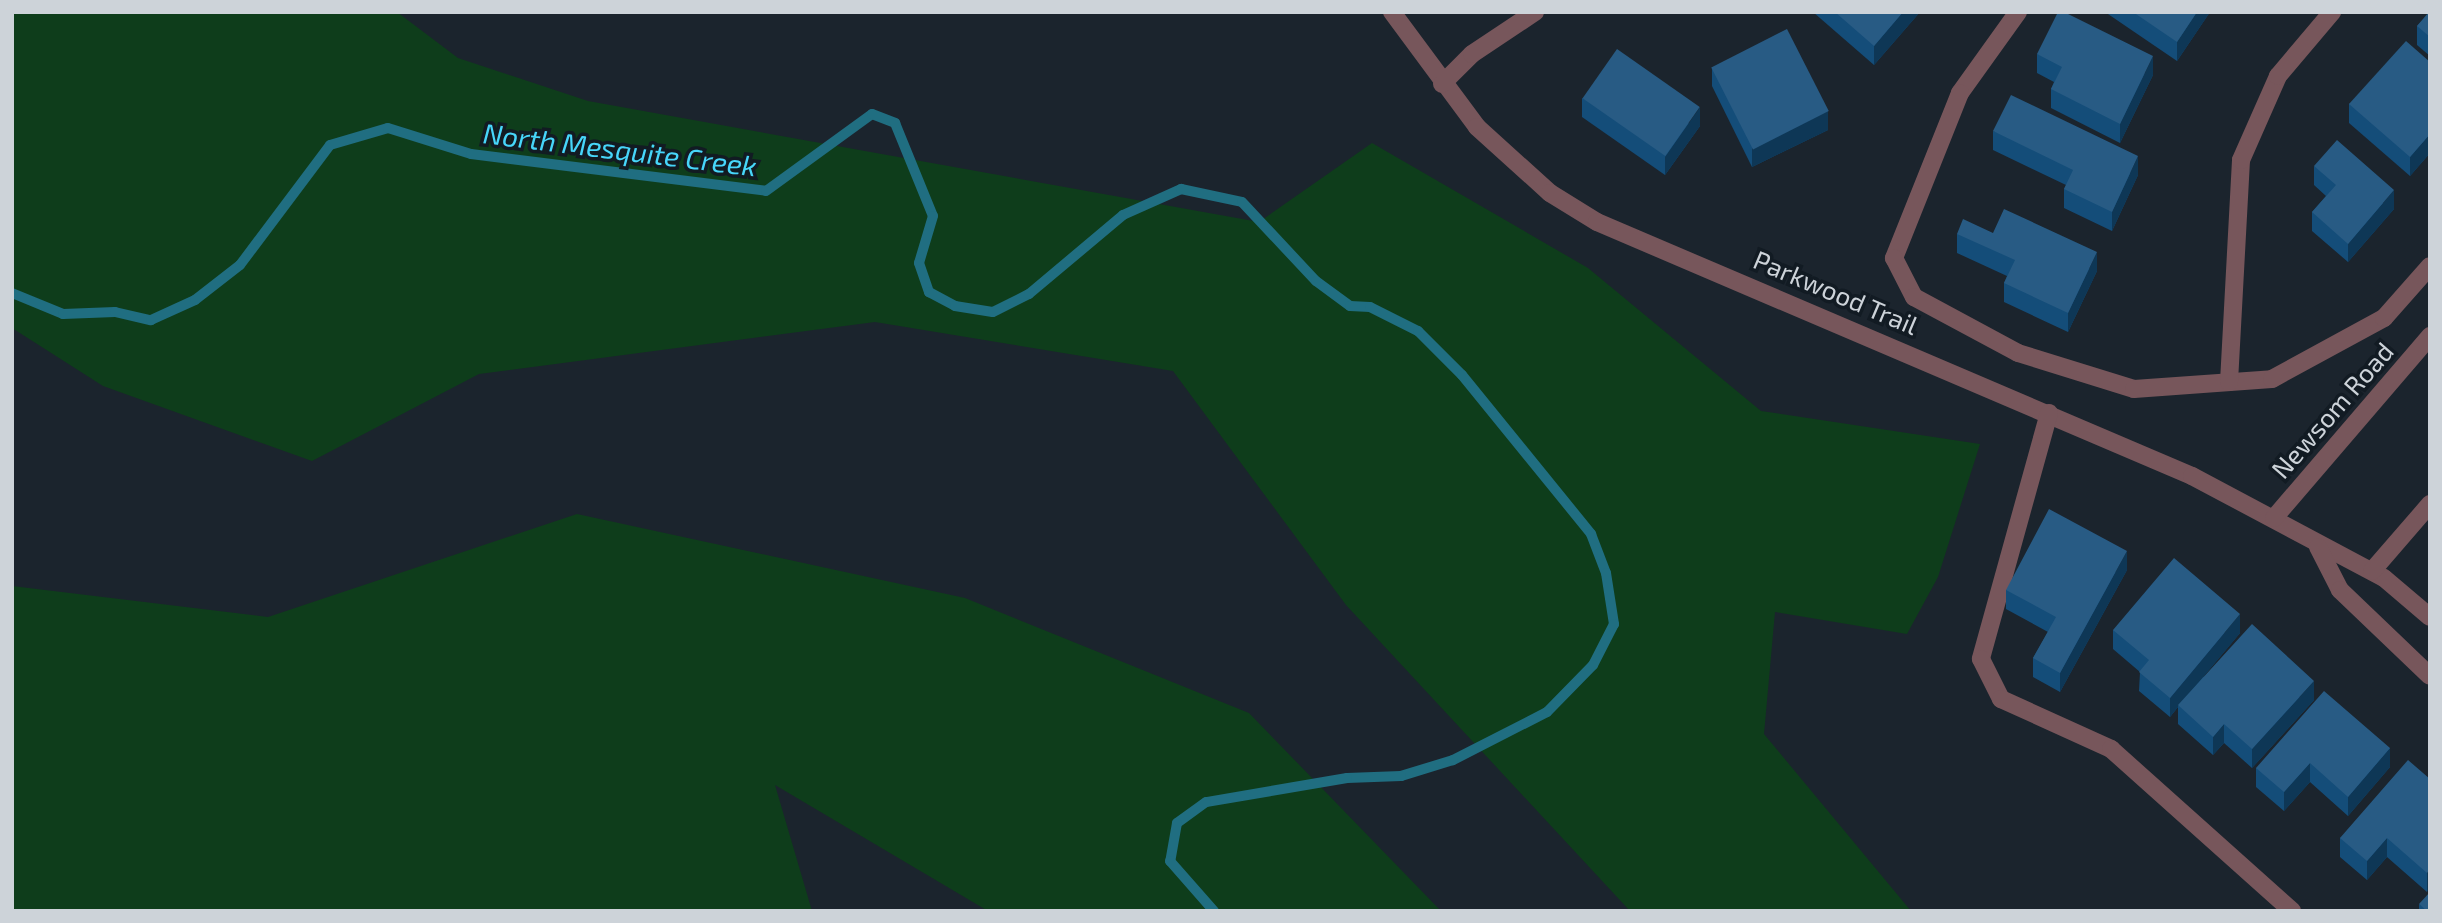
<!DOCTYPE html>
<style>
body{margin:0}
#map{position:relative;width:2442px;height:923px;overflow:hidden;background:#1b242d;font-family:"Exo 2",sans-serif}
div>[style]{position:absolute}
.green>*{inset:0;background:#0e3d1b}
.stream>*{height:10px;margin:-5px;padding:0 5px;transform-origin:5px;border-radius:5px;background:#206e81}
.minor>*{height:18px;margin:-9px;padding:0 9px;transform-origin:9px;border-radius:9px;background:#77565b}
.wall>*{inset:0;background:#144d79}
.shaded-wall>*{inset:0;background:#0e3756}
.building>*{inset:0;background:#285b84;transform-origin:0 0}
span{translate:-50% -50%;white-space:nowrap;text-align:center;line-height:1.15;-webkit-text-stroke:7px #121b23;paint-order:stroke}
.street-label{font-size:26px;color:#cdd3d9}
.water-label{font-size:28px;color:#47d6fa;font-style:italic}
.frame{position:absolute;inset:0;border:14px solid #cdd3d9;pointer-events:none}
</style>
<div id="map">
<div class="green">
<i style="clip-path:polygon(12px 12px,397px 12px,458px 58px,588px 101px,1259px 222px,1372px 143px,1588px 268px,1761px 411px,1980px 444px,1938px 577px,1907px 634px,1775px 612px,1764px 734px,1911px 911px,1630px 911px,1346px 605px,1173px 371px,875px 322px,479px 374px,312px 461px,103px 386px,12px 328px)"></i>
<i style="clip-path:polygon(577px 514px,965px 598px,1249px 713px,1441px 911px,988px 911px,775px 785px,812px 911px,12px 911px,12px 586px,268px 617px)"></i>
</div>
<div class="stream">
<i style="left:12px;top:293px;width:55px;rotate:22.4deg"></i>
<i style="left:63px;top:314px;width:52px;rotate:-2.2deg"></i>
<i style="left:115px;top:312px;width:37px;rotate:13deg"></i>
<i style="left:151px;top:320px;width:48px;rotate:-24.4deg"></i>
<i style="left:195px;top:300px;width:57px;rotate:-37.9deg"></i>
<i style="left:240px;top:265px;width:150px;rotate:-53.1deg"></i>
<i style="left:330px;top:145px;width:60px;rotate:-16.3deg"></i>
<i style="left:388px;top:128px;width:87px;rotate:17.4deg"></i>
<i style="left:471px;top:154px;width:297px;rotate:7.1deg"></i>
<i style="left:766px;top:191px;width:131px;rotate:-36deg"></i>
<i style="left:872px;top:114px;width:25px;rotate:21deg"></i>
<i style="left:895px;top:123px;width:100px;rotate:67.8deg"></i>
<i style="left:933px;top:216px;width:49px;rotate:106.6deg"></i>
<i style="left:919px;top:263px;width:31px;rotate:71deg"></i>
<i style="left:929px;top:292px;width:30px;rotate:28deg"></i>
<i style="left:955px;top:306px;width:38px;rotate:9deg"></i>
<i style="left:993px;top:312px;width:40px;rotate:-26.6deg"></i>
<i style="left:1029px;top:294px;width:123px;rotate:-40deg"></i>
<i style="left:1123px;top:215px;width:64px;rotate:-24.1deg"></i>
<i style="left:1181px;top:189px;width:62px;rotate:12deg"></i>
<i style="left:1242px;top:202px;width:108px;rotate:46.9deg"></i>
<i style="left:1316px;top:281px;width:42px;rotate:36.3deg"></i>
<i style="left:1350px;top:306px;width:20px;rotate:3deg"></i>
<i style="left:1370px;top:307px;width:54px;rotate:26.6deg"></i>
<i style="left:1418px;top:331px;width:62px;rotate:45deg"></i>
<i style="left:1462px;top:375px;width:205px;rotate:50.9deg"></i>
<i style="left:1591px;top:534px;width:42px;rotate:69deg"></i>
<i style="left:1606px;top:573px;width:52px;rotate:81.1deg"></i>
<i style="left:1614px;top:624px;width:46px;rotate:117.1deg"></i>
<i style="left:1593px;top:665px;width:66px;rotate:134.4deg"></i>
<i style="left:1547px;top:712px;width:106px;rotate:152.9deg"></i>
<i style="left:1453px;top:760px;width:54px;rotate:162.9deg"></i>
<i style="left:1401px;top:776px;width:54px;rotate:177.9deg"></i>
<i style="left:1347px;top:778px;width:143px;rotate:170.3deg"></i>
<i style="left:1206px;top:802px;width:36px;rotate:144deg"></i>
<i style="left:1177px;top:823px;width:39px;rotate:100deg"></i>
<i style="left:1170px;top:861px;width:67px;rotate:48.7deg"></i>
</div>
<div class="minor">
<i style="left:1392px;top:12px;width:143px;rotate:53.5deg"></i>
<i style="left:1477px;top:127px;width:98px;rotate:42.1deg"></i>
<i style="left:1550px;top:193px;width:55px;rotate:31.7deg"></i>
<i style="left:1597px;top:222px;width:647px;rotate:23.12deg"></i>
<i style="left:2192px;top:476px;width:217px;rotate:28deg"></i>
<i style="left:2384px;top:578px;width:60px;rotate:40.3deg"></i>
<i style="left:2018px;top:12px;width:100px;rotate:125.6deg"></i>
<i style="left:1960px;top:93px;width:178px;rotate:111.8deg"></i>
<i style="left:1894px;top:258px;width:44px;rotate:62.9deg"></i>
<i style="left:1914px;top:297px;width:118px;rotate:28.3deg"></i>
<i style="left:2018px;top:353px;width:121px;rotate:17.2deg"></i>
<i style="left:2134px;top:389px;width:138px;rotate:-4.1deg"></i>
<i style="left:2272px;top:379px;width:128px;rotate:-28.6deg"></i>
<i style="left:2384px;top:318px;width:69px;rotate:-48.5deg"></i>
<i style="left:1442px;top:84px;width:42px;rotate:-45deg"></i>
<i style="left:1472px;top:54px;width:76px;rotate:-33.7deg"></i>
<i style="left:2229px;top:382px;width:222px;rotate:-86.9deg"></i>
<i style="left:2241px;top:160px;width:92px;rotate:-66.2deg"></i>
<i style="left:2278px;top:76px;width:84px;rotate:-49.8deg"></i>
<i style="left:2049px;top:413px;width:255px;rotate:105.5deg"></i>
<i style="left:1981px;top:659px;width:45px;rotate:63.4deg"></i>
<i style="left:2001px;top:699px;width:121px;rotate:24.4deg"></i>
<i style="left:2111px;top:749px;width:243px;rotate:41.8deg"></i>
<i style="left:2274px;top:518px;width:240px;rotate:-49.4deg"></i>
<i style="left:2318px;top:547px;width:48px;rotate:62.9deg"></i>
<i style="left:2340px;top:590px;width:124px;rotate:43.7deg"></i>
<i style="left:2372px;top:571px;width:89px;rotate:-49.1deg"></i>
</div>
<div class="wall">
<i style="clip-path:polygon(1813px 12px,1920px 12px,1874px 65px)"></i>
<i style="clip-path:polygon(2105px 12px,2210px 12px,2177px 61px)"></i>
<i style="clip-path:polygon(2430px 12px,2430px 56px,2417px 45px,2417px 26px)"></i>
<i style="clip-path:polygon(2037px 54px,2153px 75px,2120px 143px,2051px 108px,2051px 89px,2054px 82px,2037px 73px)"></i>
<i style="clip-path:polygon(2430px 62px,2430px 153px,2410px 176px,2349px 123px,2349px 104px)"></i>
<i style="clip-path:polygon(1712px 68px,1828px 130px,1752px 167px,1712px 86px)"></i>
<i style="clip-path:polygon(1582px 98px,1700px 126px,1665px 175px,1582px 117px)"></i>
<i style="clip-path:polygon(1993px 131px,2138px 175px,2112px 231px,2064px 208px,2064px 189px,2066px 185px,1993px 150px)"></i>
<i style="clip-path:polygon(2314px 166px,2394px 209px,2348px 262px,2312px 231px,2312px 212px,2326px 196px,2314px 185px)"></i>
<i style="clip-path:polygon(1993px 233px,2097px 271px,2068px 332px,2004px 302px,2004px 283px,2007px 276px,1957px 253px,1957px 234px)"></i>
<i style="clip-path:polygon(2127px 570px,2060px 692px,2033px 677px,2033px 658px,2048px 632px,2006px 609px,2006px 590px)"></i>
<i style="clip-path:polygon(2113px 630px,2240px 633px,2203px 677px,2314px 700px,2252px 768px,2224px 743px,2213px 755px,2178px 724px,2178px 707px,2170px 717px,2139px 691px,2140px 672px,2113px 649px)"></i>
<i style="clip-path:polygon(2390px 748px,2390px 767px,2348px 816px,2310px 782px,2284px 811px,2256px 787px,2256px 768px)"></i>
<i style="clip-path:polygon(2430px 779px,2427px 892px,2387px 857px,2367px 880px,2340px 857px,2340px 838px)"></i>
<i style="clip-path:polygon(2419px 904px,2430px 911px,2419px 911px)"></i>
</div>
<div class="shaded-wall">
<i style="clip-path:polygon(1903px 12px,1920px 12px,1874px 65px,1874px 46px)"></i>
<i style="clip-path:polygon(2197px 12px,2210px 12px,2177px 61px,2177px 42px)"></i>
<i style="clip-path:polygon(2153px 56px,2153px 75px,2120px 143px,2120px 124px)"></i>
<i style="clip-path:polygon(1700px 107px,1700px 126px,1665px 175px,1665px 157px)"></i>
<i style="clip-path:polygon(1828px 111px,1828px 130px,1752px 167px,1752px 148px)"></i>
<i style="clip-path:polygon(2430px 134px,2430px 153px,2410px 176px,2410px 157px)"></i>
<i style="clip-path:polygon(2138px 156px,2138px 175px,2112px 231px,2112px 212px)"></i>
<i style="clip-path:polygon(2394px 190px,2394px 209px,2348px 262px,2348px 244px)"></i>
<i style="clip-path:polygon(2097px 252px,2097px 271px,2068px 332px,2068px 313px)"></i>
<i style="clip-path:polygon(2127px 551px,2127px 570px,2060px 692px,2060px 673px)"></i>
<i style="clip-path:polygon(2240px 614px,2240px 633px,2179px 706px,2178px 705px,2178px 707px,2170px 717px,2170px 698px)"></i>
<i style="clip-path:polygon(2314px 681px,2314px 700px,2252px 768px,2252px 749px)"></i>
<i style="clip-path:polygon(2224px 724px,2224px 743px,2213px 755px,2213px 737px)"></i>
<i style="clip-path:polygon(2390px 748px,2390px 767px,2348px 816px,2348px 797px)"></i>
<i style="clip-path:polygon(2310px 763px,2310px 782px,2284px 811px,2284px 792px)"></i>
<i style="clip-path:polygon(2387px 838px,2387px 857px,2367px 880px,2367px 861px)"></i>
<i style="clip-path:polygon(2430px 869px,2430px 888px,2427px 892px,2427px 873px)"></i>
</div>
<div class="building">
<i style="clip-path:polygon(1835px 12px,1903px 12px,1874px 46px)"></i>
<i style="clip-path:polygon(2058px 12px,2064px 12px,2153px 56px,2120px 124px,2051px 89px,2062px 67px,2037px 54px)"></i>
<i style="clip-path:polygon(2133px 12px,2197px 12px,2177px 42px)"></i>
<i style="clip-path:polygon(2429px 12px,2430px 12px,2430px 37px,2417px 26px)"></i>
<i style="left:1787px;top:29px;width:92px;height:85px;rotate:63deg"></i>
<i style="clip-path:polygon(2406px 41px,2430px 62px,2430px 134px,2410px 157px,2349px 104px)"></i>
<i style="left:1617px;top:49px;width:101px;height:60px;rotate:35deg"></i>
<i style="clip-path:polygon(2011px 95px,2138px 156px,2112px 212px,2064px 189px,2073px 170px,1993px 131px)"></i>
<i style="clip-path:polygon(2337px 140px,2394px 190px,2348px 244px,2312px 212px,2336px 185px,2314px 166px)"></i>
<i style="clip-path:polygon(2004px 209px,2097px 252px,2068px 313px,2004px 283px,2015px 260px,1957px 234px,1963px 219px,1993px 233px)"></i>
<i style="clip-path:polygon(2049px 509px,2127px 551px,2060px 673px,2033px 658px,2056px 617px,2006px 590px)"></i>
<i style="clip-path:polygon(2174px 558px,2240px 614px,2170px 698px,2139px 672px,2149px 660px,2113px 630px)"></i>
<i style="clip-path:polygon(2252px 624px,2314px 681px,2252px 749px,2224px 724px,2213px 737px,2178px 705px)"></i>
<i style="clip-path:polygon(2324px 691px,2390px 748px,2348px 797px,2310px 763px,2284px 792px,2256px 768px)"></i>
<i style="clip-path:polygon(2408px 760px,2430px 779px,2430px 869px,2427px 873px,2387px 838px,2367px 861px,2340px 838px)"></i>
<i style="clip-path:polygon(2430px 892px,2430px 911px,2427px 911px,2419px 904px)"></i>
</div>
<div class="street-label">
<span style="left:1836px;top:292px;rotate:23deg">Parkwood Trail</span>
<span style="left:2332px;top:410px;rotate:-49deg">Newsom Road</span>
</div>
<div class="water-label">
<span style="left:620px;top:149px;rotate:7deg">North Mesquite Creek</span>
</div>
<div class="frame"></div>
</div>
